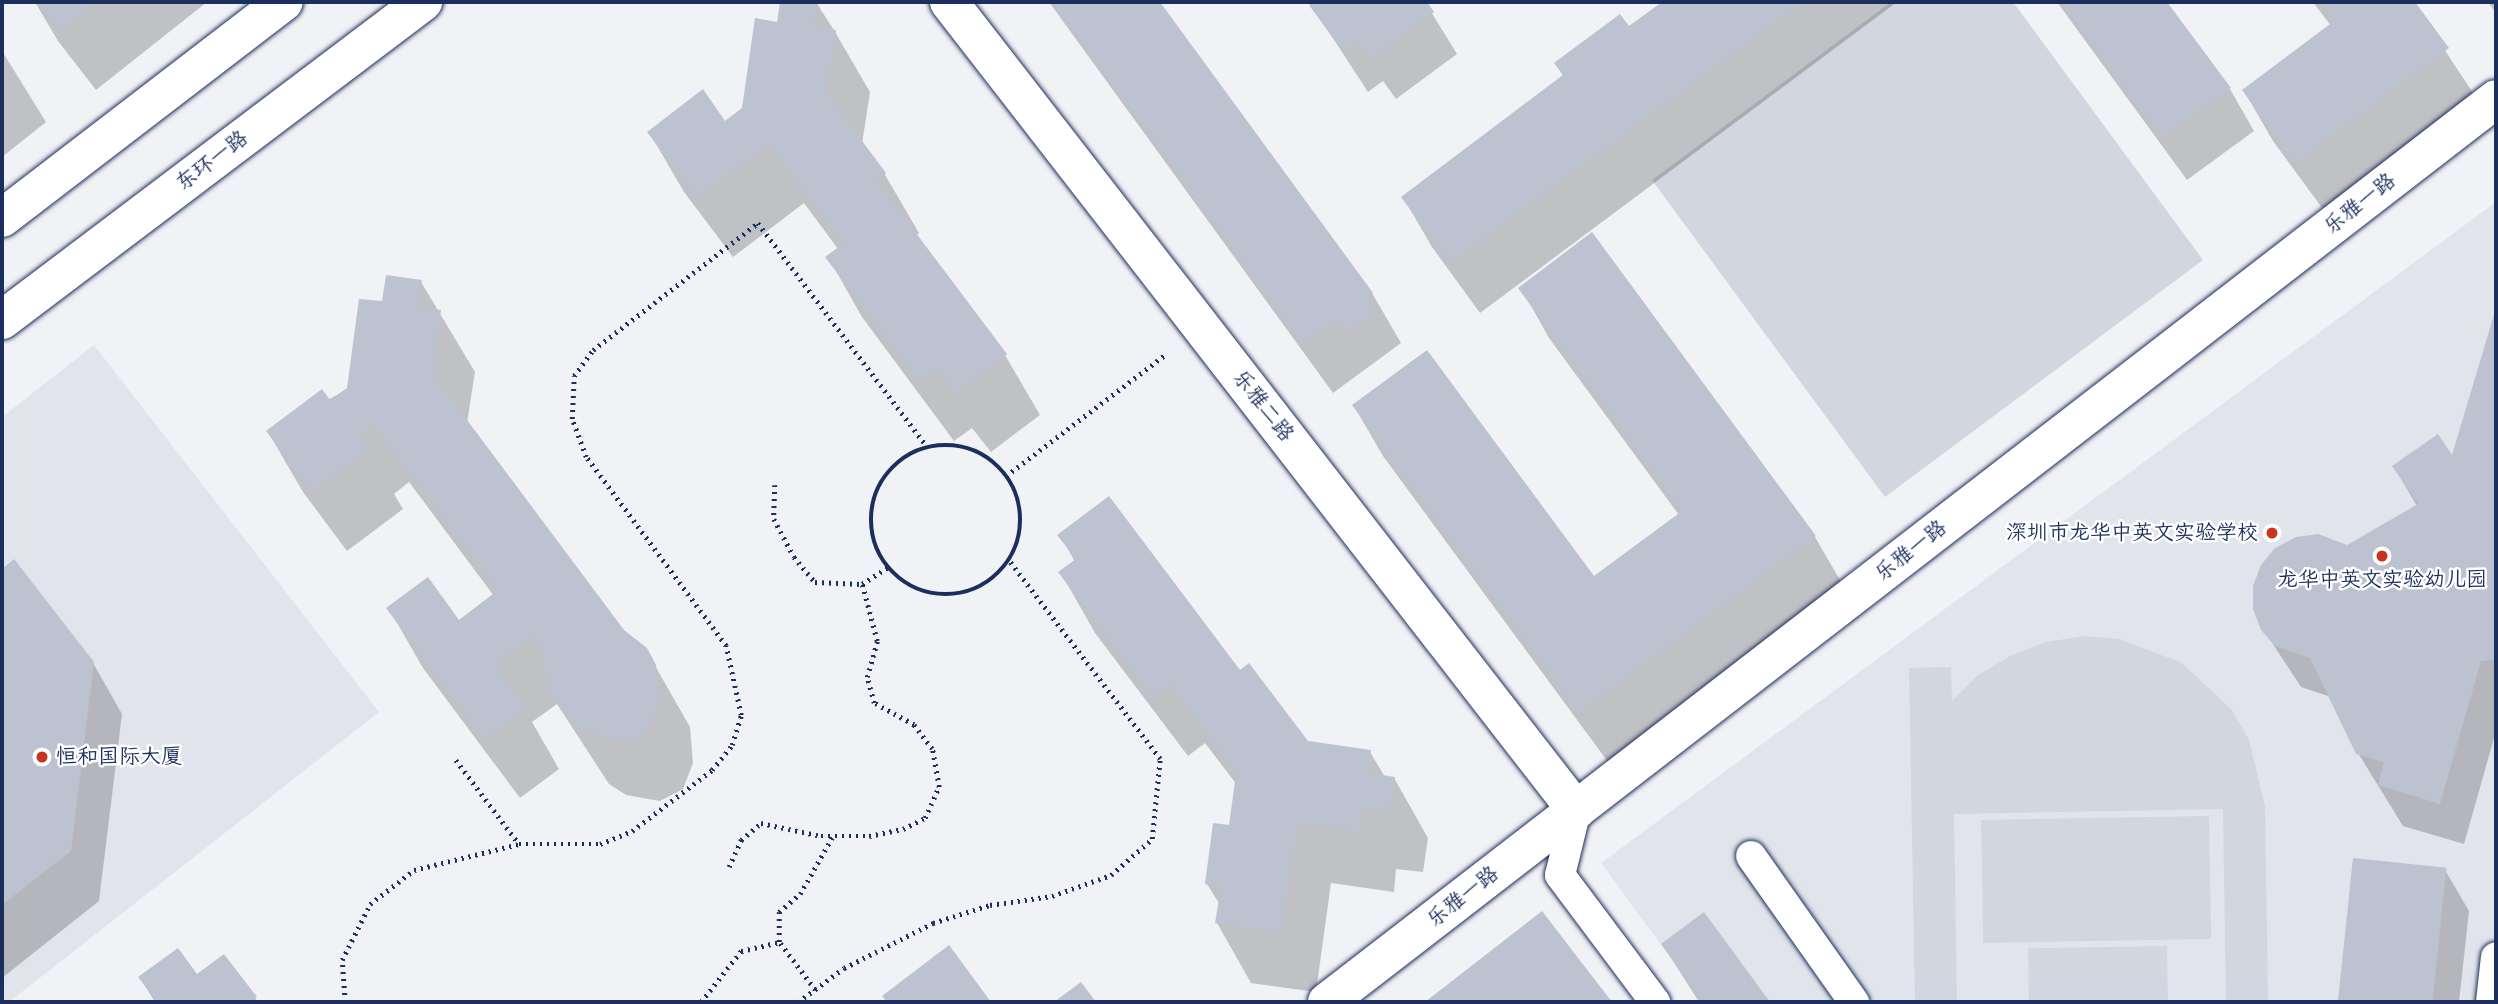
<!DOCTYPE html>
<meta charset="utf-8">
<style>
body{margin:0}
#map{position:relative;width:2498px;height:1004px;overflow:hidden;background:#f1f2f5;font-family:Mynerve,"LXGW WenKai TC",sans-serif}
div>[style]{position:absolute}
.built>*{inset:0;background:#e1e4ea}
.green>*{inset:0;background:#d2d6df;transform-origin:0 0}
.shadow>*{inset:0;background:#0003}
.building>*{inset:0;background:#bcc2d0;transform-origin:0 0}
.path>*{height:4.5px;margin-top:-2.25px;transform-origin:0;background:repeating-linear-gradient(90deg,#1b2f5e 0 2px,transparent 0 7px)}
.path>.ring{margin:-2.25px;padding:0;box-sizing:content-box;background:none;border:4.5px solid #1b2f5e;border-radius:50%}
.roads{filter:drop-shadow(0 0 2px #1b2f5e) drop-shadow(0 0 2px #1b2f5e)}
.service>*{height:30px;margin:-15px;padding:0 15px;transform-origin:15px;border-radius:15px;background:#fff}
.tertiary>*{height:38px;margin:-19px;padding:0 19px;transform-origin:19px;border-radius:19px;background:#fff}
.primary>*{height:38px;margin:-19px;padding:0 19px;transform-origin:19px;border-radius:19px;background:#fff}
.dots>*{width:19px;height:19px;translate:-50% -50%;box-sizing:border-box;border:4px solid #fff;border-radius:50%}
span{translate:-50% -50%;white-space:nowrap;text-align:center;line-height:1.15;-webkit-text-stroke:5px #fff;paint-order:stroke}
.street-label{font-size:21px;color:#1b2f5e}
.poi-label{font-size:21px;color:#1b2f5e}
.right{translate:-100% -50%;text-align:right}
.left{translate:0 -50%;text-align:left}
.frame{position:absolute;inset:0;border:4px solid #1b2f5e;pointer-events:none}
</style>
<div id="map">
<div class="built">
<i style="clip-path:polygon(2496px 202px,2496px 1002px,1703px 1002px,1601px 863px)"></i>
<i style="clip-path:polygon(94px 345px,379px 712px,9px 1002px,2px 1002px,2px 417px)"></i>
</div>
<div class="green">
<i style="clip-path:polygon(1891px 2px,2013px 2px,2203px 260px,1885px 497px,1652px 180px)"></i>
<i style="clip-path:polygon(2085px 636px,2119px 639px,2182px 663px,2232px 710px,2249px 740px,2265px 806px,2268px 1002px,2226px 1002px,2223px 809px,1954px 814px,1957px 1002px,1915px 1002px,1909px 668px,1951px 667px,1952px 701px,1977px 676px,2010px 656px,2046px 642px)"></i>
<i style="left:2209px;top:816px;width:123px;height:228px;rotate:89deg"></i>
<i style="left:2167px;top:946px;width:56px;height:139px;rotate:89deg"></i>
</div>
<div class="shadow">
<i style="clip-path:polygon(35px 2px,207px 2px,96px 90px,58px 41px)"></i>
<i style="clip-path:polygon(782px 2px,816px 2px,835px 32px,870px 92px,862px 144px,884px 173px,919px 233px,916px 236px,1005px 355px,1040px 415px,991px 452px,972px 428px,954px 441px,862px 317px,828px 257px,838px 249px,804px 203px,733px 257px,684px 192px,649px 132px,725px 123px,743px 109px,779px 24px)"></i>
<i style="clip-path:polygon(1049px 2px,1157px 2px,1372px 293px,1401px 343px,1333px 393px)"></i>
<i style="clip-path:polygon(1317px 2px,1425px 2px,1457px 54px,1396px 99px,1383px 81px,1368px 92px,1312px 6px)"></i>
<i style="clip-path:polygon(1665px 2px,1897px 2px,1480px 313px,1432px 247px,1403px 197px,1564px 77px,1556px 64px,1629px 28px)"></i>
<i style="clip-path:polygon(2057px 2px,2165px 2px,2230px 89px,2254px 131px,2187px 180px)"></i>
<i style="clip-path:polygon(2313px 2px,2413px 2px,2477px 99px,2325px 212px,2273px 141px,2244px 91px,2331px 26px)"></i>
<i style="clip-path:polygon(2488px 2px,2496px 2px,2496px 13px)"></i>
<i style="clip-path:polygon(2px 51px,46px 122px,2px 157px)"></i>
<i style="clip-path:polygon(1592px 235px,1815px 537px,1844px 587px,1608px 762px,1383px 456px,1354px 406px,1594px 579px,1679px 515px,1549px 338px,1521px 288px)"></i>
<i style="clip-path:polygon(421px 282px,475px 372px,467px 423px,622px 631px,646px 650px,690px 727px,693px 763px,683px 789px,660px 801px,626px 795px,609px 784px,557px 704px,532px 722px,559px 769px,520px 798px,423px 668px,389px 609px,459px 622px,494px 596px,409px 482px,394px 494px,403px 509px,347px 551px,303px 492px,268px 432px,348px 389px,384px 303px)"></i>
<i style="clip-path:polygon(2496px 312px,2496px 731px,2464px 844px,2403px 826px,2358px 753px,2331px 697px,2301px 687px,2263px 629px,2347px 547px,2417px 506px,2394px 467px,2453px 459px)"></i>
<i style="clip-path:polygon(1060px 535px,1239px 672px,1307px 743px,1370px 752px,1385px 777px,1394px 778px,1428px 838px,1423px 872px,1396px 869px,1394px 892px,1331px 883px,1316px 992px,1251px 983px,1217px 923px,1220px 905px,1207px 884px,1231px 827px,1237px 785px,1205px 743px,1188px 756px,1095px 633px,1061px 573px,1075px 562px)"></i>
<i style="clip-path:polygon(14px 561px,93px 663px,122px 714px,99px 901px,2px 978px,2px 571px)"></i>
<i style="clip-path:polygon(2355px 860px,2445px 870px,2469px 911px,2459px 1002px,2339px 1002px)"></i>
<i style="clip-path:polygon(1542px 914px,1610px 1002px,1428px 1002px)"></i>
<i style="clip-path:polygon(1704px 914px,1768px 1002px,1699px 1002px,1663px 945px)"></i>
<i style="clip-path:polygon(948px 948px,989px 1002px,888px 1002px,885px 996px)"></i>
<i style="clip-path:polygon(224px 957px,258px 1002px,155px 1002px,140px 978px,196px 977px)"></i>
</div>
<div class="building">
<i style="clip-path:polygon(37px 2px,97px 2px,60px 31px)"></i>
<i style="clip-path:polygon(780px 2px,817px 2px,813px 27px,836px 30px,827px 94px,886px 173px,876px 180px,1007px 354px,955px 394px,937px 369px,919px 382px,825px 257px,843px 244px,769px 144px,697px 198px,647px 132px,703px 89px,725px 121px,742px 108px,755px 18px,777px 22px)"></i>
<i style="clip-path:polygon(1052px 2px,1160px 2px,1373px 293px,1366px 298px,1376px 312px,1348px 332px,1338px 319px,1303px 344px)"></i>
<i style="clip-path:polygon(1314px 2px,1427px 2px,1434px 12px,1371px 59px,1358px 41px,1343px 52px,1309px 5px)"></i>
<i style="clip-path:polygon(1662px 2px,1802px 2px,1450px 264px,1401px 197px,1563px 75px,1554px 63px,1620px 14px,1629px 26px)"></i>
<i style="clip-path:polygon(2061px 2px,2167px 2px,2231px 88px,2162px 139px)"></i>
<i style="clip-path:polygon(2319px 2px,2415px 2px,2449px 48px,2295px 163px,2242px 90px,2334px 21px)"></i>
<i style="clip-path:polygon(1592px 232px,1816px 536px,1578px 713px,1352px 405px,1427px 350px,1594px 576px,1682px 511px,1518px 288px)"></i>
<i style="clip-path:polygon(386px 275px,422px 280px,418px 307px,441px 310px,432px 373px,624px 630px,647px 648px,656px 665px,659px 702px,649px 729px,639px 738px,611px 741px,573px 725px,548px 691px,542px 649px,532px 637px,494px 665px,526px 709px,485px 740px,386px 608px,428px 577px,459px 620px,498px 590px,373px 424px,360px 435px,370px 448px,312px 492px,266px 431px,322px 389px,330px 400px,347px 388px,359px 299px,382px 301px)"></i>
<i style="clip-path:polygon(2496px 308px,2496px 660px,2481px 661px,2440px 804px,2378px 785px,2384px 762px,2356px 754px,2310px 658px,2275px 646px,2261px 630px,2253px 609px,2253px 586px,2261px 565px,2275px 548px,2296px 537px,2318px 534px,2347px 545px,2418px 504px,2392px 466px,2438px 434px,2452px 455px)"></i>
<i style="clip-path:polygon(1109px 496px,1240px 670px,1249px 663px,1308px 741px,1371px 750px,1368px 773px,1395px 777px,1389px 813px,1363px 809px,1360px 832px,1298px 823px,1282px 933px,1215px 923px,1221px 887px,1205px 884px,1213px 823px,1229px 825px,1236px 774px,1170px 684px,1152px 697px,1058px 572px,1076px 559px,1057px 535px)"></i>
<i style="clip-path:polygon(14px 559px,94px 662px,71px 851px,2px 905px,2px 569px)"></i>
<i style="left:2353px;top:858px;width:94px;height:145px;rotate:6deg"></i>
<i style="clip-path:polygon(1542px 911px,1612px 1002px,1425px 1002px)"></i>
<i style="clip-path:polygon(1704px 912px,1770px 1002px,1703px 1002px,1661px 944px)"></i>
<i style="clip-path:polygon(949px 945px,991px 1002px,887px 1002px,882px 996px)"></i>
<i style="clip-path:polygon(178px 948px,197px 974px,224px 954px,257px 997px,250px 1002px,157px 1002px,138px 977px)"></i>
<i style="clip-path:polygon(1081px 982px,1096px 1002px,1054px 1002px)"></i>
</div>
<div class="path">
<i class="ring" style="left:871px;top:445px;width:145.5px;height:145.5px"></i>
<i style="left:1006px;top:476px;width:200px;rotate:-37.3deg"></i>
<i style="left:775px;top:485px;width:34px;rotate:92deg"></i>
<i style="left:774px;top:519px;width:43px;rotate:62.2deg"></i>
<i style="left:794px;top:557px;width:33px;rotate:50deg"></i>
<i style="left:815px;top:582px;width:47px;rotate:2.4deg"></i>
<i style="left:862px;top:584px;width:31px;rotate:-33deg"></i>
<i style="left:456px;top:760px;width:105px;rotate:53.1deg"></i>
<i style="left:729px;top:867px;width:30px;rotate:-66deg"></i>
<i style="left:741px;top:840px;width:26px;rotate:-40deg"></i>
<i style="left:761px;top:823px;width:61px;rotate:12.2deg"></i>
<i style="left:821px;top:836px;width:48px"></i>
<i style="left:869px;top:836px;width:35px;rotate:-12deg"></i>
<i style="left:903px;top:829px;width:25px;rotate:-27deg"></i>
<i style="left:925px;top:818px;width:34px;rotate:-66deg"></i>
<i style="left:939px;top:787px;width:39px;rotate:-100deg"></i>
<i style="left:932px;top:749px;width:30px;rotate:-127deg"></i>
<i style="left:914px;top:725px;width:46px;rotate:-151.2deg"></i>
<i style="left:874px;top:703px;width:27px;rotate:-105deg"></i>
<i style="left:867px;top:677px;width:37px;rotate:-74deg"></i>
<i style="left:877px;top:641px;width:59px;rotate:-104.7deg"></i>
<i style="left:815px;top:990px;width:60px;rotate:-126.9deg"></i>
<i style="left:779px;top:942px;width:30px;rotate:-90deg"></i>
<i style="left:779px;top:912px;width:28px;rotate:-41deg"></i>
<i style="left:800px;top:894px;width:67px;rotate:-60.4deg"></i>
<i style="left:345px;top:1002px;width:42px;rotate:-94.1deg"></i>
<i style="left:342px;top:960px;width:63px;rotate:-63.4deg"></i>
<i style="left:370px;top:904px;width:56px;rotate:-37.7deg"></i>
<i style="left:414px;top:870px;width:108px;rotate:-13.9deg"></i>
<i style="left:519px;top:844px;width:81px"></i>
<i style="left:600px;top:844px;width:35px;rotate:-22deg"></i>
<i style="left:632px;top:831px;width:101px;rotate:-37.3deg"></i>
<i style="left:712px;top:770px;width:32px;rotate:-51deg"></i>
<i style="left:732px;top:745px;width:31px;rotate:-73deg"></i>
<i style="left:741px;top:715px;width:71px;rotate:-102.3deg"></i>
<i style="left:726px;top:646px;width:235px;rotate:-126.5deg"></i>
<i style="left:586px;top:457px;width:40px;rotate:-110.2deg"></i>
<i style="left:572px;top:419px;width:43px;rotate:-87.3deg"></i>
<i style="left:574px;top:376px;width:32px;rotate:-54deg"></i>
<i style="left:593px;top:350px;width:208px;rotate:-37.6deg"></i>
<i style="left:758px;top:223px;width:282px;rotate:52.9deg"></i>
<i style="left:701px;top:1002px;width:65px;rotate:-51.9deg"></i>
<i style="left:741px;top:951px;width:39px;rotate:-13deg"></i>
<i style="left:798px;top:1002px;width:57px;rotate:-36.5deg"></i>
<i style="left:844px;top:968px;width:100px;rotate:-26.8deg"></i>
<i style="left:933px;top:923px;width:60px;rotate:-17.5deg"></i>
<i style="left:990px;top:905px;width:63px;rotate:-8.3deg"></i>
<i style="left:1052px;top:896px;width:63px;rotate:-19.6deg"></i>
<i style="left:1111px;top:875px;width:55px;rotate:-41.3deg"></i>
<i style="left:1152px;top:839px;width:80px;rotate:-84.3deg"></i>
<i style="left:1160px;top:759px;width:249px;rotate:-127.3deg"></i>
</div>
<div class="roads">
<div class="service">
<i style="left:1576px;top:810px;width:67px;rotate:103.8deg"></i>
<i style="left:1560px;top:875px;width:159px;rotate:53.2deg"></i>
<i style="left:1751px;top:856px;width:179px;rotate:54.8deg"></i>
<i style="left:2491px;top:1002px;width:45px;rotate:-83.7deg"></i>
</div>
<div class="tertiary">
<i style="left:949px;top:2px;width:1023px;rotate:52.19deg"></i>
<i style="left:1327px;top:1002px;width:1477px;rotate:-37.68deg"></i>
</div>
<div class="primary">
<i style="left:2px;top:218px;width:355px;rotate:-37.5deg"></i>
<i style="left:2px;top:320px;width:528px;rotate:-37.07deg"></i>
</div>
</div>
<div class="dots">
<i style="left:2272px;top:533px;background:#c8321e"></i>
<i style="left:2382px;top:556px;background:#c8321e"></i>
<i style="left:42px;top:757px;background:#c8321e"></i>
</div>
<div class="street-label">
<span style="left:212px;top:161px;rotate:-37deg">东环一路</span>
<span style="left:2360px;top:204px;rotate:-38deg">乐雅一路</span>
<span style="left:1263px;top:406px;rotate:52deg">乐雅二路</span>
<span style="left:1911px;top:551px;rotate:-38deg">乐雅一路</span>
<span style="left:1463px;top:897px;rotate:-38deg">乐雅一路</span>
</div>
<div class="poi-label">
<span class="right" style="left:2258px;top:533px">深圳市龙华中英文实验学校</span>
<span style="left:2382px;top:580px">龙华中英文实验幼儿园</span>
<span class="left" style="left:56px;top:757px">恒和国际大厦</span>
</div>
<div class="frame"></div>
</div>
